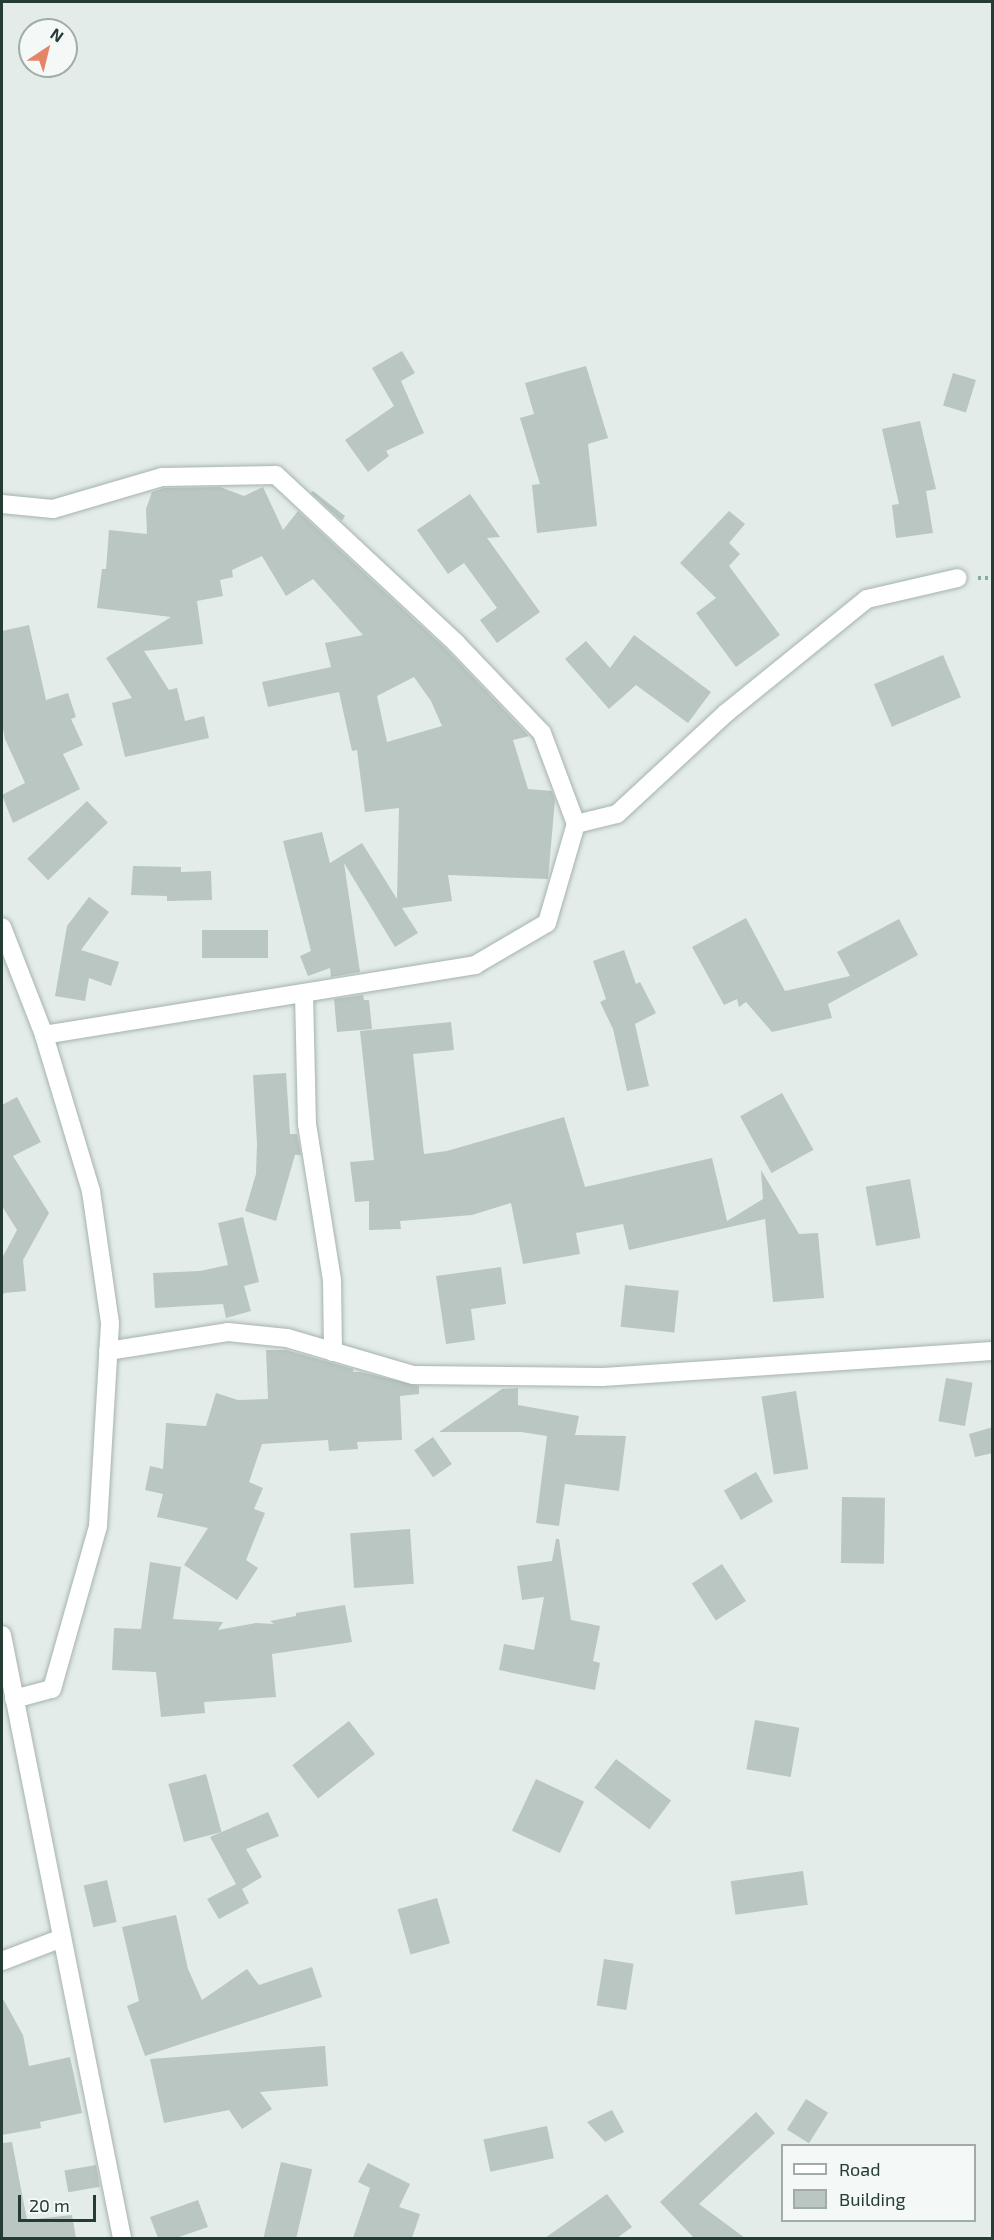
<!DOCTYPE html>
<style>
body{margin:0}
#map{position:relative;width:994px;height:2240px;overflow:hidden;background:#e3ece8;font-family:"Exo 2",sans-serif}
div>[style]{position:absolute}
.building>*{inset:0;background:#b9c6c1;transform-origin:0 0}
.path>*{height:4px;margin-top:-2px;transform-origin:0;background:repeating-linear-gradient(90deg,#87aca0 0 3px,transparent 0 7.5px)}
.roads{filter:drop-shadow(0 0 2px #a6b3af) drop-shadow(0 0 2px #a6b3af)}
.minor>*{height:18px;margin:-9px;padding:0 9px;transform-origin:9px;border-radius:9px;background:#fff}
span{translate:-50% -50%;white-space:nowrap;text-align:center;line-height:1.15;-webkit-text-stroke:4.5px #f4f8f6;paint-order:stroke}
.frame{position:absolute;inset:0;border:3px solid #253b35;pointer-events:none}
.legend{position:absolute;left:781px;top:2144px;width:195px;height:78px;box-sizing:border-box;background:#f4f8f6;border:2px solid #a1aca9;margin:0;padding:8px 10px;list-style:none;font-size:18px;color:#253b35}
.legend li{display:flex;align-items:center;gap:12px;height:30px}
.legend b{width:30px;border:2px solid #a1aca9}
.north{position:absolute;left:18px;top:18px;width:60px;height:60px;box-sizing:border-box;background:#f4f8f6;border:2px solid #a1aca9;border-radius:50%;rotate:35deg;font-size:16px;font-weight:700;line-height:24px;text-align:center;color:#253b35}
.north::after{content:'';display:block;margin:auto;width:21px;height:27px;background:#e58568;clip-path:polygon(50% 0,100% 100%,50% 72%,0 100%)}
.scale{position:absolute;left:18px;top:2195px;width:78px;height:27px;box-sizing:border-box;border:3px solid #253b35;border-top:0;padding-left:8px;font-size:18px;line-height:21px;white-space:nowrap;color:#253b35;-webkit-text-stroke:4px #f4f8f6;paint-order:stroke}
</style>
<div id="map">
<div class="building">
<i style="clip-path:polygon(402px 351px,415px 373px,401px 381px,424px 433px,386px 451px,389px 456px,368px 472px,345px 440px,394px 406px,372px 368px)"></i>
<i style="clip-path:polygon(586px 366px,608px 438px,588px 444px,597px 526px,537px 533px,532px 485px,540px 484px,520px 418px,534px 414px,525px 383px)"></i>
<i style="left:953px;top:373px;width:24px;height:34px;rotate:17deg"></i>
<i style="clip-path:polygon(920px 421px,936px 489px,926px 491px,933px 533px,896px 538px,892px 505px,899px 504px,882px 429px)"></i>
<i style="clip-path:polygon(evenodd,220px 487px,244px 496px,263px 487px,283px 530px,298px 511px,448px 651px,529px 736px,513px 740px,528px 789px,552px 791px,555px 800px,548px 879px,448px 875px,452px 901px,402px 908px,418px 933px,395px 947px,344px 863px,360px 972px,331px 977px,330px 968px,308px 976px,300px 956px,311px 951px,283px 841px,322px 832px,330px 863px,362px 843px,397px 899px,399px 808px,365px 812px,357px 750px,352px 751px,339px 692px,268px 707px,262px 682px,331px 667px,325px 643px,363px 635px,313px 579px,286px 596px,262px 556px,232px 570px,233px 577px,220px 580px,223px 596px,197px 601px,203px 644px,144px 651px,169px 690px,177px 688px,185px 721px,204px 716px,209px 738px,125px 757px,112px 703px,132px 698px,106px 658px,171px 617px,97px 608px,102px 569px,106px 569px,109px 530px,147px 534px,146px 509px,152px 492px,164px 488px,220px 487px,414px 677px,431px 701px,442px 726px,387px 742px,377px 696px,414px 677px)"></i>
<i style="clip-path:polygon(313px 491px,345px 516px,342px 521px,311px 493px)"></i>
<i style="clip-path:polygon(470px 494px,500px 537px,487px 538px,540px 612px,497px 643px,480px 620px,497px 608px,464px 563px,448px 574px,417px 530px)"></i>
<i style="clip-path:polygon(729px 511px,745px 524px,729px 543px,740px 554px,729px 566px,780px 635px,736px 667px,696px 613px,716px 598px,680px 563px)"></i>
<i style="clip-path:polygon(29px 625px,46px 700px,68px 693px,76px 717px,71px 719px,83px 745px,63px 754px,80px 789px,13px 823px,2px 795px,25px 783px,5px 739px,2px 723px,2px 631px)"></i>
<i style="clip-path:polygon(634px 635px,711px 692px,688px 723px,636px 685px,609px 709px,565px 659px,586px 641px,610px 668px)"></i>
<i style="left:943px;top:655px;width:46px;height:75px;rotate:67deg"></i>
<i style="left:87px;top:801px;width:30px;height:83px;rotate:46deg"></i>
<i style="clip-path:polygon(133px 866px,181px 867px,181px 872px,211px 871px,212px 900px,167px 901px,167px 896px,131px 895px)"></i>
<i style="clip-path:polygon(89px 897px,109px 912px,81px 950px,119px 962px,111px 986px,89px 978px,85px 1001px,55px 996px,67px 926px)"></i>
<i style="clip-path:polygon(746px 918px,785px 991px,850px 976px,837px 952px,899px 919px,918px 955px,828px 1004px,832px 1018px,772px 1032px,746px 1002px,739px 1007px,737px 999px,724px 1005px,692px 947px)"></i>
<i style="left:202px;top:930px;width:66px;height:28px"></i>
<i style="clip-path:polygon(624px 950px,636px 984px,640px 982px,656px 1013px,635px 1024px,649px 1086px,627px 1091px,613px 1029px,600px 1002px,606px 999px,593px 961px)"></i>
<i style="clip-path:polygon(363px 995px,364px 1000px,369px 1000px,372px 1029px,337px 1032px,334px 999px)"></i>
<i style="clip-path:polygon(451px 1022px,454px 1050px,413px 1054px,424px 1154px,447px 1151px,564px 1117px,585px 1187px,712px 1158px,727px 1221px,763px 1199px,761px 1170px,799px 1234px,818px 1233px,824px 1298px,773px 1302px,765px 1219px,629px 1250px,623px 1224px,576px 1233px,580px 1254px,523px 1264px,511px 1203px,472px 1215px,400px 1221px,401px 1229px,369px 1230px,369px 1201px,355px 1202px,350px 1162px,374px 1160px,360px 1031px)"></i>
<i style="clip-path:polygon(286px 1073px,290px 1134px,297px 1134px,301px 1155px,295px 1155px,276px 1221px,245px 1211px,256px 1174px,257px 1144px,253px 1075px)"></i>
<i style="left:782px;top:1093px;width:65px;height:48px;rotate:61deg"></i>
<i style="clip-path:polygon(17px 1097px,41px 1142px,13px 1156px,49px 1213px,23px 1260px,26px 1291px,4px 1293px,2px 1297px,2px 1258px,17px 1230px,2px 1206px,2px 1105px)"></i>
<i style="left:910px;top:1179px;width:60px;height:45px;rotate:80deg"></i>
<i style="clip-path:polygon(243px 1217px,259px 1282px,244px 1286px,251px 1311px,226px 1318px,223px 1304px,155px 1308px,153px 1273px,200px 1271px,228px 1265px,218px 1223px)"></i>
<i style="clip-path:polygon(501px 1267px,506px 1304px,471px 1309px,475px 1340px,446px 1344px,436px 1276px)"></i>
<i style="left:625px;top:1285px;width:54px;height:42px;rotate:6deg"></i>
<i style="clip-path:polygon(266px 1350px,286px 1350px,353px 1369px,353px 1372px,361px 1372px,419px 1386px,419px 1394px,400px 1396px,402px 1440px,357px 1442px,358px 1449px,329px 1451px,328px 1440px,262px 1444px,249px 1482px,263px 1488px,254px 1509px,265px 1513px,246px 1560px,258px 1568px,237px 1600px,184px 1565px,208px 1528px,157px 1517px,163px 1494px,145px 1490px,150px 1466px,163px 1469px,166px 1423px,206px 1426px,216px 1393px,238px 1400px,268px 1399px)"></i>
<i style="left:946px;top:1378px;width:27px;height:44px;rotate:10deg"></i>
<i style="clip-path:polygon(518px 1388px,518px 1405px,579px 1416px,575px 1435px,626px 1436px,619px 1491px,565px 1484px,559px 1526px,536px 1523px,547px 1436px,521px 1432px,439px 1432px,502px 1389px)"></i>
<i style="left:796px;top:1391px;width:79px;height:35px;rotate:81deg"></i>
<i style="clip-path:polygon(993px 1427px,993px 1453px,975px 1457px,969px 1434px)"></i>
<i style="left:433px;top:1437px;width:33px;height:23px;rotate:55deg"></i>
<i style="left:756px;top:1472px;width:34px;height:37px;rotate:60deg"></i>
<i style="left:842px;top:1497px;width:43px;height:66px;rotate:1deg"></i>
<i style="left:410px;top:1529px;width:55px;height:60px;rotate:86deg"></i>
<i style="clip-path:polygon(556px 1539px,559px 1539px,571px 1620px,600px 1626px,593px 1661px,600px 1663px,595px 1690px,499px 1670px,504px 1644px,534px 1650px,544px 1597px,522px 1600px,517px 1566px,552px 1561px)"></i>
<i style="clip-path:polygon(150px 1562px,181px 1567px,173px 1619px,223px 1622px,218px 1630px,256px 1623px,274px 1624px,270px 1621px,296px 1616px,296px 1613px,345px 1605px,352px 1642px,272px 1654px,276px 1697px,204px 1702px,205px 1713px,161px 1717px,156px 1672px,112px 1670px,114px 1628px,141px 1629px)"></i>
<i style="left:722px;top:1564px;width:44px;height:36px;rotate:57deg"></i>
<i style="left:755px;top:1720px;width:45px;height:50px;rotate:10deg"></i>
<i style="left:349px;top:1721px;width:42px;height:72px;rotate:52deg"></i>
<i style="left:616px;top:1759px;width:69px;height:36px;rotate:37deg"></i>
<i style="left:206px;top:1774px;width:60px;height:39px;rotate:75deg"></i>
<i style="left:536px;top:1779px;width:53px;height:57px;rotate:25deg"></i>
<i style="clip-path:polygon(268px 1812px,279px 1836px,246px 1849px,262px 1877px,242px 1889px,249px 1903px,219px 1919px,207px 1899px,236px 1884px,210px 1837px)"></i>
<i style="left:803px;top:1871px;width:34px;height:73px;rotate:82deg"></i>
<i style="left:107px;top:1880px;width:43px;height:24px;rotate:77deg"></i>
<i style="left:437px;top:1898px;width:47px;height:41px;rotate:74deg"></i>
<i style="clip-path:polygon(176px 1915px,188px 1969px,202px 2000px,247px 1969px,259px 1985px,312px 1967px,322px 1997px,145px 2056px,127px 2006px,139px 2001px,122px 1927px)"></i>
<i style="left:604px;top:1959px;width:30px;height:47px;rotate:9deg"></i>
<i style="clip-path:polygon(2px 1997px,23px 2035px,29px 2066px,70px 2057px,82px 2113px,40px 2122px,41px 2128px,2px 2135px)"></i>
<i style="clip-path:polygon(325px 2046px,328px 2086px,260px 2092px,272px 2109px,242px 2129px,229px 2110px,164px 2123px,150px 2059px)"></i>
<i style="left:806px;top:2099px;width:26px;height:36px;rotate:32deg"></i>
<i style="clip-path:polygon(612px 2110px,624px 2132px,605px 2142px,587px 2122px)"></i>
<i style="clip-path:polygon(756px 2112px,775px 2133px,699px 2204px,745px 2238px,694px 2238px,660px 2202px)"></i>
<i style="left:547px;top:2126px;width:33px;height:65px;rotate:78deg"></i>
<i style="clip-path:polygon(12px 2142px,27px 2220px,72px 2215px,76px 2238px,2px 2238px,2px 2143px)"></i>
<i style="left:281px;top:2162px;width:32px;height:78px;rotate:13deg"></i>
<i style="clip-path:polygon(368px 2163px,410px 2184px,399px 2207px,420px 2214px,412px 2238px,353px 2238px,370px 2188px,358px 2182px)"></i>
<i style="left:96px;top:2165px;width:22px;height:32px;rotate:80deg"></i>
<i style="clip-path:polygon(607px 2194px,632px 2227px,617px 2238px,545px 2238px)"></i>
<i style="clip-path:polygon(198px 2200px,208px 2227px,176px 2238px,158px 2238px,150px 2217px)"></i>
</div>
<div class="path">
<i style="left:978px;top:578px;width:14px"></i>
</div>
<div class="roads">
<div class="minor">
<i style="left:2px;top:504px;width:51px;rotate:5.6deg"></i>
<i style="left:53px;top:509px;width:114px;rotate:-16.4deg"></i>
<i style="left:162px;top:477px;width:114px;rotate:-1deg"></i>
<i style="left:276px;top:475px;width:246px;rotate:43deg"></i>
<i style="left:456px;top:643px;width:124px;rotate:46.3deg"></i>
<i style="left:542px;top:733px;width:97px;rotate:69.5deg"></i>
<i style="left:2px;top:927px;width:116px;rotate:68.7deg"></i>
<i style="left:304px;top:993px;width:131px;rotate:88.7deg"></i>
<i style="left:307px;top:1124px;width:158px;rotate:80.9deg"></i>
<i style="left:332px;top:1280px;width:72px;rotate:89.2deg"></i>
<i style="left:108px;top:1351px;width:121px;rotate:-9deg"></i>
<i style="left:228px;top:1332px;width:59px;rotate:5.8deg"></i>
<i style="left:287px;top:1338px;width:131px;rotate:16.4deg"></i>
<i style="left:413px;top:1375px;width:189px;rotate:0.6deg"></i>
<i style="left:602px;top:1377px;width:391px;rotate:-3.8deg"></i>
<i style="left:2px;top:1635px;width:615px;rotate:78.74deg"></i>
<i style="left:14px;top:1699px;width:39px;rotate:-15deg"></i>
<i style="left:52px;top:1689px;width:169px;rotate:-74.2deg"></i>
<i style="left:98px;top:1526px;width:203px;rotate:-86.6deg"></i>
<i style="left:110px;top:1323px;width:133px;rotate:-98.2deg"></i>
<i style="left:91px;top:1191px;width:163px;rotate:-106.8deg"></i>
<i style="left:44px;top:1035px;width:437px;rotate:-9.2deg"></i>
<i style="left:475px;top:965px;width:83px;rotate:-30.3deg"></i>
<i style="left:547px;top:923px;width:103px;rotate:-73.7deg"></i>
<i style="left:576px;top:824px;width:42px;rotate:-13.7deg"></i>
<i style="left:617px;top:814px;width:149px;rotate:-42.8deg"></i>
<i style="left:726px;top:713px;width:181px;rotate:-39deg"></i>
<i style="left:867px;top:599px;width:93px;rotate:-13deg"></i>
<i style="left:2px;top:1961px;width:64px;rotate:-21deg"></i>
</div>
</div>
<div class="frame"></div>
<ul class="legend">
<li><b style="height:8px;background:#fff"></b>Road</li>
<li><b style="height:16px;background:#b9c6c1"></b>Building</li>
</ul>
<div class="north">N</div>
<div class="scale">20 m</div>
</div>
